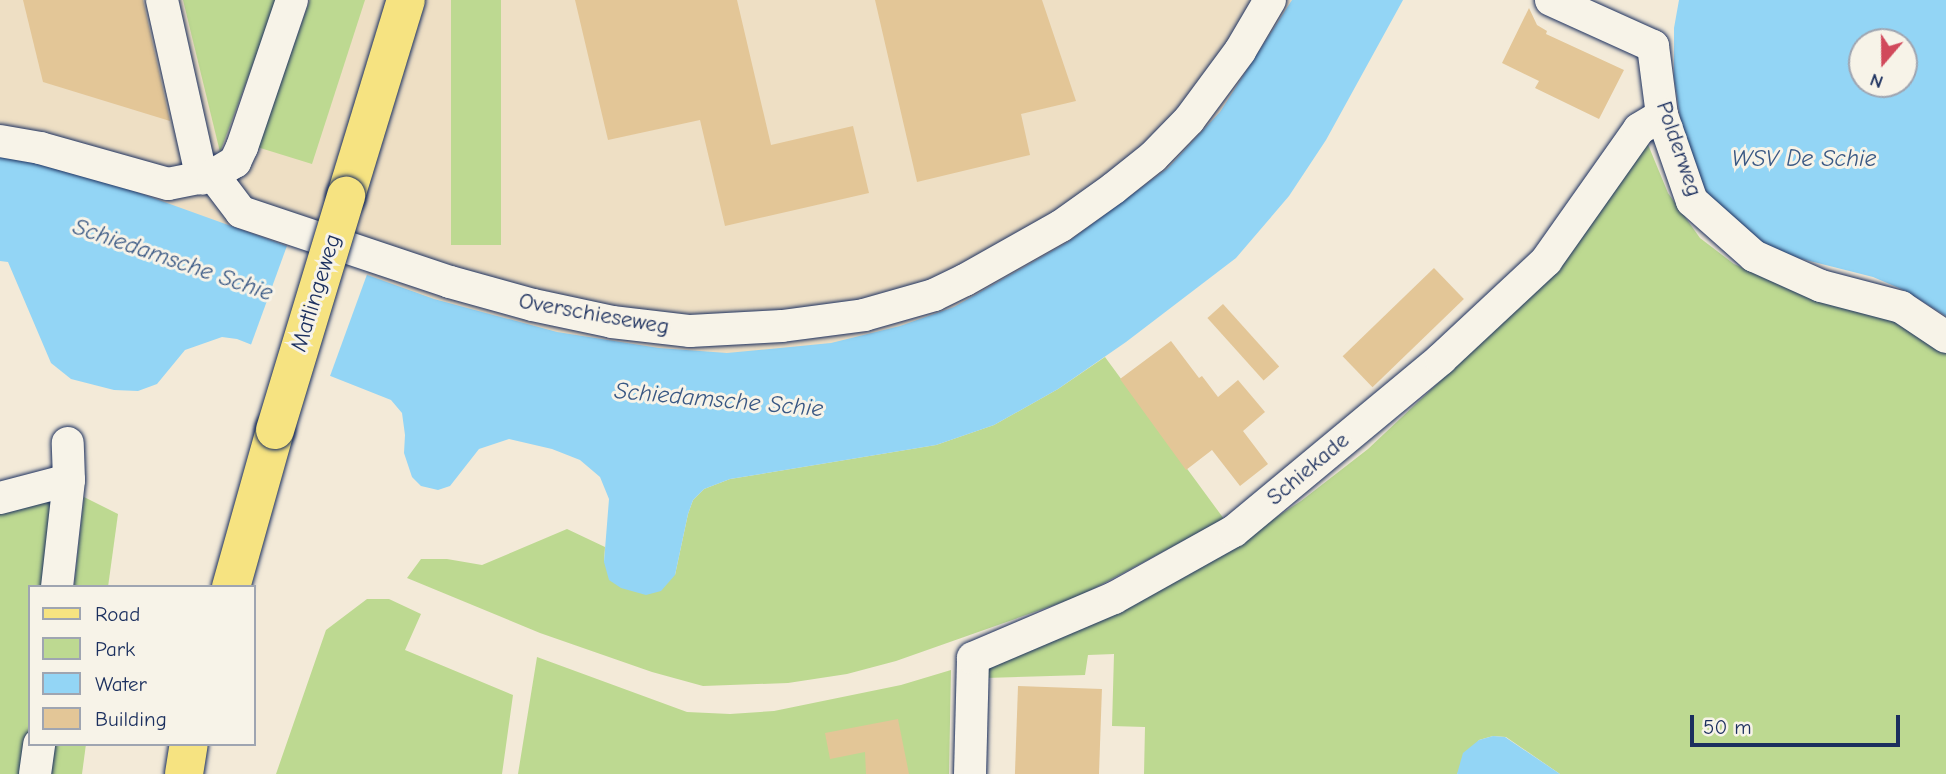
<!DOCTYPE html>
<style>
body{margin:0}
#map{position:relative;width:1946px;height:774px;overflow:hidden;background:#f3ead8;font-family:"Comic Neue",sans-serif}
div>[style]{position:absolute}
.built>*{inset:0;background:#eedfc4}
.green>*{inset:0;background:#bdd991;transform-origin:0 0}
.water>*{inset:0;background:#93d5f5}
.pier>*{inset:0;background:#f3ead8;transform-origin:0 0}
.building>*{inset:0;background:#e3c697;transform-origin:0 0}
.roads{filter:drop-shadow(0 0 2px #1b2f5e) drop-shadow(0 0 2px #1b2f5e)}
.minor>*{height:32px;margin:-16px;padding:0 16px;transform-origin:16px;border-radius:16px;background:#f7f3e8}
.major>*{height:38px;margin:-19px;padding:0 19px;transform-origin:19px;border-radius:19px;background:#f6e381}
.bridges{filter:drop-shadow(0 0 2px #1b2f5e) drop-shadow(0 0 2px #1b2f5e)}
.major-bridge>*{height:38px;margin:-19px;padding:0 19px;transform-origin:19px;border-radius:19px;background:#f6e381}
span{translate:-50% -50%;white-space:nowrap;text-align:center;line-height:1.15;-webkit-text-stroke:6px #f7f3e8;paint-order:stroke}
.street-label{font-size:23px;color:#1b2f5e}
.water-label{font-size:24px;color:#395884;font-style:italic}
.legend{position:absolute;left:28px;top:585px;width:228px;height:161px;box-sizing:border-box;background:#f7f3e8;border:2px solid #9fa5b1;margin:0;padding:9px 12px;list-style:none;font-size:21px;color:#1b2f5e}
.legend li{display:flex;align-items:center;gap:14px;height:35px}
.legend b{width:35px;border:2px solid #9fa5b1}
.north{position:absolute;left:1848px;top:28px;width:70px;height:70px;box-sizing:border-box;background:#f7f3e8;border:2px solid #9fa5b1;border-radius:50%;rotate:200deg;font-size:19px;font-weight:700;line-height:28px;text-align:center;color:#1b2f5e}
.north::after{content:'';display:block;margin:auto;width:24px;height:32px;background:#d1495b;clip-path:polygon(50% 0,100% 100%,50% 72%,0 100%)}
.scale{position:absolute;left:1690px;top:715px;width:210px;height:32px;box-sizing:border-box;border:4px solid #1b2f5e;border-top:0;padding-left:9px;font-size:21px;line-height:24px;white-space:nowrap;color:#1b2f5e;-webkit-text-stroke:5px #f7f3e8;paint-order:stroke}
</style>
<div id="map">
<div class="built">
<i style="clip-path:polygon(0 0,1316px 0,1271px 73px,1024px 309px,675px 382px,0 181px)"></i>
</div>
<div class="green">
<i style="clip-path:polygon(183px 0,277px 0,220px 152px)"></i>
<i style="clip-path:polygon(310px 0,365px 0,312px 164px,257px 147px)"></i>
<i style="left:451px;top:0;width:50px;height:245px"></i>
<i style="clip-path:polygon(1642px 130px,1668px 193px,1700px 238px,1734px 264px,1759px 275px,1850px 297px,1946px 350px,1946px 774px,1560px 774px,1506px 737px,1493px 736px,1479px 740px,1457px 774px,1144px 774px,1145px 727px,1112px 726px,1114px 654px,1088px 655px,1085px 675px,985px 678px,986px 668px,1229px 548px,1301px 501px,1368px 449px,1488px 336px)"></i>
<i style="clip-path:polygon(1105px 357px,1224px 519px,1080px 596px,896px 661px,847px 674px,788px 683px,703px 686px,652px 672px,540px 633px,407px 578px,421px 559px,447px 559px,482px 565px,567px 529px,605px 547px,604px 562px,675px 575px,688px 514px,693px 500px,704px 489px,730px 479px,936px 445px,994px 425px,1058px 389px)"></i>
<i style="clip-path:polygon(60px 483px,52px 587px,30px 587px,30px 744px,27px 774px,0 774px,0 495px)"></i>
<i style="clip-path:polygon(84px 497px,118px 514px,108px 587px,74px 587px)"></i>
<i style="clip-path:polygon(367px 599px,389px 599px,421px 614px,405px 650px,513px 695px,502px 774px,276px 774px,326px 630px)"></i>
<i style="clip-path:polygon(537px 657px,687px 712px,730px 714px,774px 711px,901px 685px,951px 670px,949px 774px,518px 774px)"></i>
<i style="clip-path:polygon(55px 744px,86px 744px,82px 774px,51px 774px)"></i>
</div>
<div class="water">
<i style="clip-path:polygon(1292px 0,1403px 0,1326px 140px,1289px 196px,1236px 258px,1126px 342px,1058px 389px,994px 425px,936px 445px,730px 479px,704px 489px,693px 500px,688px 514px,675px 575px,661px 591px,646px 595px,621px 588px,609px 580px,604px 562px,609px 499px,600px 477px,580px 460px,552px 449px,509px 439px,479px 449px,450px 486px,438px 490px,421px 486px,412px 477px,404px 453px,405px 435px,402px 413px,391px 400px,237px 339px,222px 337px,185px 350px,157px 384px,138px 391px,114px 390px,71px 379px,51px 363px,8px 262px,0 261px,0 152px,70px 168px,434px 299px,557px 332px,659px 348px,727px 353px,831px 343px,900px 326px,954px 307px,1068px 242px,1168px 168px,1220px 112px)"></i>
<i style="clip-path:polygon(evenodd,1679px 0,1946px 0,1946px 316px,1906px 291px,1873px 277px,1798px 258px,1759px 244px,1724px 218px,1700px 182px,1682px 129px,1674px 77px,1674px 28px,1679px 0,1862px 42px,1904px 42px,1904px 84px,1862px 84px,1862px 42px)"></i>
<i style="clip-path:polygon(1493px 736px,1505px 737px,1560px 774px,1457px 774px,1463px 753px,1479px 740px)"></i>
</div>
<div class="pier">
<i style="left:288px;top:243px;width:85px;height:112px;rotate:20deg"></i>
</div>
<div class="building">
<i style="clip-path:polygon(23px 0,143px 0,170px 121px,43px 82px)"></i>
<i style="clip-path:polygon(575px 0,737px 0,771px 145px,853px 126px,869px 193px,725px 226px,700px 120px,608px 140px)"></i>
<i style="clip-path:polygon(875px 0,1042px 0,1076px 101px,1021px 114px,1030px 155px,917px 182px)"></i>
<i style="clip-path:polygon(1529px 8px,1537px 25px,1547px 31px,1546px 34px,1624px 70px,1599px 119px,1535px 88px,1539px 81px,1502px 63px)"></i>
<i style="left:1434px;top:268px;width:43px;height:127px;rotate:46deg"></i>
<i style="left:1223px;top:304px;width:84px;height:21px;rotate:48deg"></i>
<i style="clip-path:polygon(1171px 341px,1199px 378px,1202px 376px,1218px 397px,1238px 380px,1265px 412px,1243px 431px,1268px 464px,1240px 486px,1212px 450px,1186px 470px,1120px 379px)"></i>
<i style="left:1018px;top:686px;width:84px;height:88px;rotate:2deg"></i>
<i style="clip-path:polygon(898px 719px,909px 774px,866px 774px,865px 752px,830px 759px,825px 733px)"></i>
</div>
<div class="roads">
<div class="minor">
<i style="left:162px;top:0;width:183px;rotate:77.4deg"></i>
<i style="left:1551px;top:0;width:112px;rotate:24.3deg"></i>
<i style="left:1653px;top:46px;width:70px;rotate:82.6deg"></i>
<i style="left:1662px;top:115px;width:91px;rotate:70.8deg"></i>
<i style="left:1692px;top:201px;width:83px;rotate:41.6deg"></i>
<i style="left:1754px;top:256px;width:73px;rotate:24.1deg"></i>
<i style="left:1821px;top:286px;width:83px;rotate:14.7deg"></i>
<i style="left:1901px;top:307px;width:54px;rotate:33.7deg"></i>
<i style="left:0;top:141px;width:41px;rotate:9.9deg"></i>
<i style="left:40px;top:148px;width:133px;rotate:15.7deg"></i>
<i style="left:168px;top:184px;width:46px;rotate:-11.3deg"></i>
<i style="left:213px;top:175px;width:26px;rotate:-31deg"></i>
<i style="left:235px;top:162px;width:17px;rotate:-65deg"></i>
<i style="left:242px;top:147px;width:155px;rotate:-71.2deg"></i>
<i style="left:213px;top:175px;width:46px;rotate:52.9deg"></i>
<i style="left:241px;top:212px;width:220px;rotate:18.5deg"></i>
<i style="left:450px;top:282px;width:86px;rotate:15.5deg"></i>
<i style="left:533px;top:305px;width:81px;rotate:12.1deg"></i>
<i style="left:612px;top:322px;width:79px;rotate:6.6deg"></i>
<i style="left:690px;top:331px;width:92px;rotate:-3.1deg"></i>
<i style="left:782px;top:326px;width:83px;rotate:-7.6deg"></i>
<i style="left:864px;top:315px;width:73px;rotate:-15.9deg"></i>
<i style="left:934px;top:295px;width:34px;rotate:-26deg"></i>
<i style="left:965px;top:280px;width:110px;rotate:-29.4deg"></i>
<i style="left:1061px;top:226px;width:65px;rotate:-35.6deg"></i>
<i style="left:1114px;top:188px;width:50px;rotate:-38.5deg"></i>
<i style="left:1153px;top:157px;width:52px;rotate:-45.8deg"></i>
<i style="left:1189px;top:120px;width:86px;rotate:-53.5deg"></i>
<i style="left:1240px;top:51px;width:59px;rotate:-59.5deg"></i>
<i style="left:0;top:498px;width:71px;rotate:-14.6deg"></i>
<i style="left:57px;top:587px;width:108px;rotate:-83.6deg"></i>
<i style="left:69px;top:480px;width:37px;rotate:-92deg"></i>
<i style="left:35px;top:774px;width:30px;rotate:-82deg"></i>
<i style="left:970px;top:774px;width:116px;rotate:-88.5deg"></i>
<i style="left:973px;top:658px;width:153px;rotate:-23.1deg"></i>
<i style="left:1114px;top:598px;width:137px;rotate:-29.2deg"></i>
<i style="left:1234px;top:531px;width:269px;rotate:-39.7deg"></i>
<i style="left:1441px;top:359px;width:144px;rotate:-43deg"></i>
<i style="left:1546px;top:261px;width:161px;rotate:-54.8deg"></i>
<i style="left:1639px;top:129px;width:27px;rotate:-31deg"></i>
</div>
<div class="major">
<i style="left:346px;top:196px;width:205px;rotate:-73deg"></i>
<i style="left:231px;top:587px;width:163px;rotate:-74.3deg"></i>
<i style="left:184px;top:774px;width:30px;rotate:-81deg"></i>
</div>
</div>
<div class="bridges">
<div class="major-bridge">
<i style="left:275px;top:430px;width:245px;rotate:-73.1deg"></i>
</div>
</div>
<div class="street-label">
<span style="left:1679px;top:149px;rotate:71deg">Polderweg</span>
<span style="left:316px;top:293px;rotate:-73deg">Matlingeweg</span>
<span style="left:594px;top:314px;rotate:10deg">Overschieseweg</span>
<span style="left:1308px;top:469px;rotate:-40deg">Schiekade</span>
</div>
<div class="water-label">
<span style="left:1804px;top:159px">WSV De Schie</span>
<span style="left:173px;top:260px;rotate:19deg">Schiedamsche Schie</span>
<span style="left:719px;top:400px;rotate:5deg">Schiedamsche Schie</span>
</div>
<ul class="legend">
<li><b style="height:9px;background:#f6e381"></b>Road</li>
<li><b style="height:19px;background:#bdd991"></b>Park</li>
<li><b style="height:19px;background:#93d5f5"></b>Water</li>
<li><b style="height:19px;background:#e3c697"></b>Building</li>
</ul>
<div class="north">N</div>
<div class="scale">50 m</div>
</div>
